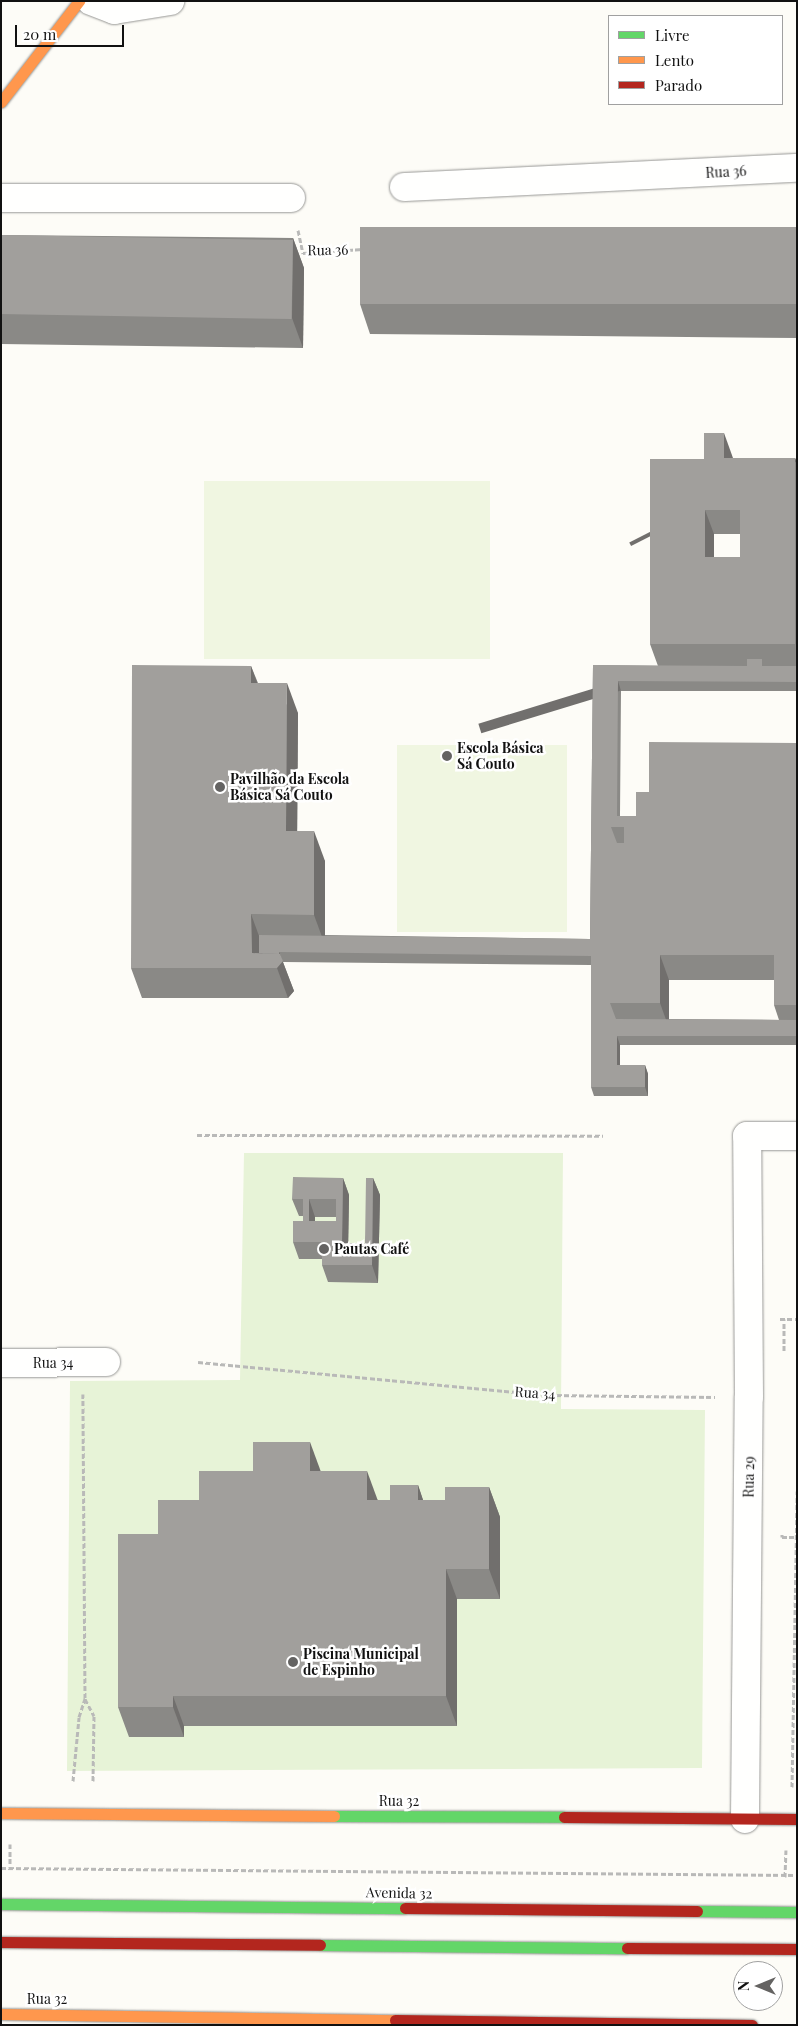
<!DOCTYPE html>
<meta charset="utf-8">
<style>
body{margin:0}
#map{position:relative;width:798px;height:2026px;overflow:hidden;background:#fdfcf7;font-family:"Playfair Display",serif}
div>[style]{position:absolute}
.green>*{inset:0;background:#e7f3d7}
.pitch>*{inset:0;background:#f0f6e1;transform-origin:0 0}
.path>*{height:3px;margin-top:-1.5px;transform-origin:0;background:repeating-linear-gradient(90deg,#b9b9b8 0 5px,transparent 0 7.5px)}
.roads{filter:drop-shadow(0 0 1px #979795) drop-shadow(0 0 1px #979795)}
.street>*{height:28px;margin:-14px;padding:0 14px;transform-origin:14px;border-radius:14px;background:#fffffe}
.fast>*{height:11px;margin:-5.5px;padding:0 5.5px;transform-origin:5.5px;border-radius:5.5px;background:#63d668}
.slow>*{height:11px;margin:-5.5px;padding:0 5.5px;transform-origin:5.5px;border-radius:5.5px;background:#ff974d}
.jam>*{height:11px;margin:-5.5px;padding:0 5.5px;transform-origin:5.5px;border-radius:5.5px;background:#b3261e}
.wall>*{inset:0;background:#8a8986}
.shaded-wall>*{inset:0;background:#716f6d;transform-origin:0 0}
.building>*{inset:0;background:#a19f9c;transform-origin:0 0}
.dots>*{width:14px;height:14px;translate:-50% -50%;box-sizing:border-box;border:2px solid #fff;border-radius:50%}
span{translate:-50% -50%;white-space:nowrap;text-align:center;line-height:1.15;-webkit-text-stroke:5px #fff;paint-order:stroke}
.street-label{font-size:14px;color:#111}
.poi-label{font-size:14px;color:#111;font-weight:700}
.left{translate:0 -50%;text-align:left}
.frame{position:absolute;inset:0;border:2px solid #111;pointer-events:none}
.legend{position:absolute;left:608px;top:15px;width:175px;height:90px;box-sizing:border-box;background:#fff;border:1px solid #a0a0a0;margin:0;padding:6px 9px;list-style:none;font-size:15px;color:#111}
.legend li{display:flex;align-items:center;gap:10px;height:25px}
.legend b{width:25px;border:1px solid #a0a0a0}
.north{position:absolute;left:733px;top:1961px;width:50px;height:50px;box-sizing:border-box;background:#fff;border:1px solid #a0a0a0;border-radius:50%;rotate:270deg;font-size:14px;font-weight:700;line-height:20px;text-align:center;color:#111}
.north::after{content:'';display:block;margin:auto;width:18px;height:22px;background:#646362;clip-path:polygon(50% 0,100% 100%,50% 72%,0 100%)}
.scale{position:absolute;left:15px;top:25px;width:109px;height:22px;box-sizing:border-box;border:2px solid #111;border-top:0;padding-left:6px;font-size:15px;line-height:18px;white-space:nowrap;color:#111;-webkit-text-stroke:4px #fff;paint-order:stroke}
</style>
<div id="map">
<div class="green">
<i style="clip-path:polygon(244px 1153px,563px 1153px,561px 1409px,705px 1410px,702px 1768px,67px 1771px,70px 1381px,240px 1380px)"></i>
</div>
<div class="pitch">
<i style="left:204px;top:481px;width:286px;height:178px"></i>
<i style="left:397px;top:745px;width:170px;height:187px"></i>
</div>
<div class="path">
<i style="left:298px;top:230px;width:24px;rotate:78deg"></i>
<i style="left:303px;top:253px;width:60px;rotate:-3.8deg"></i>
<i style="left:197px;top:1135px;width:406px;rotate:0.1deg"></i>
<i style="left:780px;top:1319px;width:17px"></i>
<i style="left:784px;top:1351px;width:32px;rotate:-90deg"></i>
<i style="left:198px;top:1362px;width:353px;rotate:5.4deg"></i>
<i style="left:549px;top:1395px;width:166px;rotate:0.7deg"></i>
<i style="left:782px;top:1534px;width:3px;rotate:90deg"></i>
<i style="left:782px;top:1537px;width:14px"></i>
<i style="left:85px;top:1699px;width:19px;rotate:62deg"></i>
<i style="left:94px;top:1716px;width:65px;rotate:90.9deg"></i>
<i style="left:73px;top:1781px;width:64px;rotate:-84.6deg"></i>
<i style="left:79px;top:1717px;width:20px;rotate:-72deg"></i>
<i style="left:85px;top:1698px;width:304px;rotate:-90.4deg"></i>
<i style="left:792px;top:1787px;width:296px;rotate:-89deg"></i>
<i style="left:10px;top:1844px;width:24px;rotate:90deg"></i>
<i style="left:1px;top:1868px;width:796px;rotate:0.5deg"></i>
<i style="left:785px;top:1877px;width:27px;rotate:-88deg"></i>
</div>
<div class="roads">
<div class="street">
<i style="left:91px;top:1px;width:25px;rotate:21deg"></i>
<i style="left:114px;top:10px;width:57px;rotate:-9.1deg"></i>
<i style="left:404px;top:187px;width:393px;rotate:-2.8deg"></i>
<i style="left:1px;top:198px;width:290px"></i>
<i style="left:1px;top:1363px;width:105px;rotate:-0.5deg"></i>
<i style="left:745px;top:1819px;width:422px;rotate:-89.5deg"></i>
<i style="left:749px;top:1397px;width:261px;rotate:-90.4deg"></i>
<i style="left:747px;top:1136px;width:50px"></i>
</div>
<div class="fast">
<i style="left:334px;top:1816px;width:230px;rotate:0.2deg"></i>
<i style="left:1px;top:1904px;width:404px;rotate:0.6deg"></i>
<i style="left:697px;top:1911px;width:100px;rotate:0.6deg"></i>
<i style="left:320px;top:1945px;width:307px;rotate:0.6deg"></i>
</div>
<div class="slow">
<i style="left:1px;top:102px;width:128px;rotate:-52.3deg"></i>
<i style="left:1px;top:1813px;width:333px;rotate:0.5deg"></i>
<i style="left:1px;top:2014px;width:394px;rotate:0.9deg"></i>
</div>
<div class="jam">
<i style="left:564px;top:1817px;width:233px;rotate:0.5deg"></i>
<i style="left:405px;top:1908px;width:292px;rotate:0.6deg"></i>
<i style="left:1px;top:1942px;width:319px;rotate:0.5deg"></i>
<i style="left:627px;top:1948px;width:170px;rotate:0.3deg"></i>
<i style="left:395px;top:2020px;width:357px;rotate:0.8deg"></i>
</div>
</div>
<div class="wall">
<i style="clip-path:polygon(797px 228px,797px 338px,370px 334px,360px 304px)"></i>
<i style="clip-path:polygon(1px 235px,293px 238px,304px 268px,303px 348px,1px 344px)"></i>
<i style="clip-path:polygon(evenodd,733px 458px,795px 458px,797px 462px,797px 691px,621px 691px,620px 816px,636px 816px,649px 792px,797px 743px,797px 1045px,620px 1045px,620px 1065px,645px 1065px,648px 1074px,648px 1096px,594px 1096px,591px 1087px,591px 965px,283px 962px,294px 991px,288px 998px,142px 998px,131px 968px,251px 666px,258px 683px,298px 713px,297px 831px,325px 861px,325px 935px,590px 939px,593px 665px,658px 666px,650px 644px,704px 459px,733px 458px,714px 534px,740px 534px,740px 557px,714px 557px,714px 534px,733px 458px,669px 980px,774px 980px,774px 1005px,779px 1020px,669px 1019px,669px 980px)"></i>
<i style="clip-path:polygon(evenodd,343px 1178px,349px 1195px,348px 1243px,365px 1243px,373px 1178px,380px 1195px,378px 1283px,328px 1282px,322px 1265px,322px 1259px,299px 1259px,293px 1242px,303px 1221px,303px 1216px,299px 1216px,292px 1199px,343px 1178px,315px 1217px,336px 1217px,336px 1221px,315px 1221px,315px 1217px)"></i>
<i style="clip-path:polygon(320px 1471px,378px 1500px,390px 1500px,418px 1485px,423px 1500px,445px 1500px,489px 1487px,500px 1517px,500px 1599px,457px 1599px,457px 1726px,184px 1726px,184px 1737px,129px 1737px,118px 1707px,199px 1500px)"></i>
</div>
<div class="shaded-wall">
<i style="clip-path:polygon(293px 238px,304px 268px,303px 348px,292px 318px)"></i>
<i style="clip-path:polygon(724px 433px,733px 458px,724px 458px)"></i>
<i style="left:795px;top:458px;width:4px;height:186px;rotate:63deg"></i>
<i style="clip-path:polygon(705px 510px,714px 534px,714px 581px,705px 557px)"></i>
<i style="clip-path:polygon(251px 666px,262px 696px,251px 683px)"></i>
<i style="left:618px;top:681px;width:10px;height:146px;rotate:73deg"></i>
<i style="clip-path:polygon(287px 683px,298px 713px,297px 861px,286px 831px)"></i>
<i style="clip-path:polygon(314px 831px,325px 861px,325px 945px,314px 915px)"></i>
<i style="clip-path:polygon(251px 914px,262px 944px,263px 968px,252px 953px)"></i>
<i style="clip-path:polygon(279px 952px,294px 991px,288px 998px,277px 968px)"></i>
<i style="clip-path:polygon(660px 955px,669px 980px,669px 1028px,660px 1003px)"></i>
<i style="clip-path:polygon(617px 1036px,620px 1045px,620px 1074px,617px 1065px)"></i>
<i style="clip-path:polygon(645px 1065px,648px 1074px,648px 1096px,645px 1087px)"></i>
<i style="clip-path:polygon(343px 1178px,349px 1195px,348px 1260px,342px 1243px)"></i>
<i style="clip-path:polygon(373px 1178px,380px 1195px,378px 1283px,372px 1265px)"></i>
<i style="clip-path:polygon(309px 1199px,315px 1217px,315px 1238px,309px 1221px)"></i>
<i style="clip-path:polygon(310px 1442px,321px 1472px,310px 1471px)"></i>
<i style="clip-path:polygon(367px 1471px,378px 1501px,367px 1500px)"></i>
<i style="clip-path:polygon(418px 1485px,428px 1515px,418px 1500px)"></i>
<i style="clip-path:polygon(489px 1487px,500px 1517px,500px 1599px,489px 1569px)"></i>
<i style="clip-path:polygon(446px 1569px,457px 1599px,457px 1726px,446px 1696px)"></i>
<i style="clip-path:polygon(173px 1696px,184px 1726px,184px 1737px,173px 1707px)"></i>
</div>
<div class="building">
<i style="left:360px;top:227px;width:437px;height:77px"></i>
<i style="left:1px;top:235px;width:292px;height:79px;rotate:1deg"></i>
<i style="clip-path:polygon(evenodd,704px 433px,724px 433px,724px 458px,795px 458px,795px 644px,650px 644px,650px 459px,704px 459px,704px 433px,705px 510px,740px 510px,740px 557px,705px 557px,705px 510px)"></i>
<i style="clip-path:polygon(747px 659px,762px 659px,762px 666px,797px 666px,797px 682px,618px 681px,617px 816px,611px 816px,611px 827px,617px 843px,624px 843px,624px 879px,610px 879px,610px 1003px,616px 1019px,797px 1020px,797px 1036px,617px 1036px,617px 1065px,645px 1065px,645px 1087px,591px 1087px,591px 956px,279px 952px,279px 954px,259px 953px,259px 935px,590px 939px,593px 665px,747px 666px)"></i>
<i style="clip-path:polygon(132px 665px,251px 666px,251px 683px,287px 683px,286px 831px,314px 831px,314px 915px,251px 914px,252px 953px,280px 954px,283px 961px,277px 968px,131px 968px)"></i>
<i style="clip-path:polygon(649px 742px,797px 743px,797px 1005px,774px 1005px,774px 955px,660px 955px,660px 1003px,610px 1003px,610px 879px,624px 879px,624px 827px,611px 827px,611px 816px,636px 816px,636px 792px,649px 792px)"></i>
<i style="clip-path:polygon(evenodd,293px 1177px,343px 1178px,342px 1243px,365px 1243px,366px 1178px,373px 1178px,372px 1265px,322px 1265px,322px 1242px,293px 1242px,293px 1221px,303px 1221px,303px 1199px,292px 1199px,293px 1177px,309px 1199px,336px 1199px,336px 1221px,309px 1221px,309px 1199px)"></i>
<i style="clip-path:polygon(253px 1442px,310px 1442px,310px 1471px,367px 1471px,367px 1500px,390px 1500px,390px 1485px,418px 1485px,418px 1500px,445px 1500px,445px 1487px,489px 1487px,489px 1569px,446px 1569px,446px 1696px,173px 1696px,173px 1707px,118px 1707px,118px 1534px,158px 1534px,158px 1500px,199px 1500px,199px 1471px,253px 1471px)"></i>
</div>
<div class="dots">
<i style="left:447px;top:756px;background:#646362"></i>
<i style="left:220px;top:787px;background:#646362"></i>
<i style="left:324px;top:1249px;background:#646362"></i>
<i style="left:293px;top:1662px;background:#646362"></i>
</div>
<div class="street-label">
<span style="left:726px;top:172px;rotate:-3deg">Rua 36</span>
<span style="left:328px;top:250px;rotate:-1deg">Rua 36</span>
<span style="left:53px;top:1363px">Rua 34</span>
<span style="left:535px;top:1393px;rotate:4deg">Rua 34</span>
<span style="left:749px;top:1477px;rotate:-89deg">Rua 29</span>
<span style="left:399px;top:1801px">Rua 32</span>
<span style="left:399px;top:1893px;rotate:1deg">Avenida 32</span>
<span style="left:47px;top:1999px">Rua 32</span>
</div>
<div class="poi-label">
<span class="left" style="left:457px;top:756px">Escola Básica<br>Sá Couto</span>
<span class="left" style="left:230px;top:787px">Pavilhão da Escola<br>Básica Sá Couto</span>
<span class="left" style="left:334px;top:1249px">Pautas Café</span>
<span class="left" style="left:303px;top:1662px">Piscina Municipal<br>de Espinho</span>
</div>
<div class="frame"></div>
<ul class="legend">
<li><b style="height:6px;background:#63d668"></b>Livre</li>
<li><b style="height:6px;background:#ff974d"></b>Lento</li>
<li><b style="height:6px;background:#b3261e"></b>Parado</li>
</ul>
<div class="north">N</div>
<div class="scale">20 m</div>
</div>
